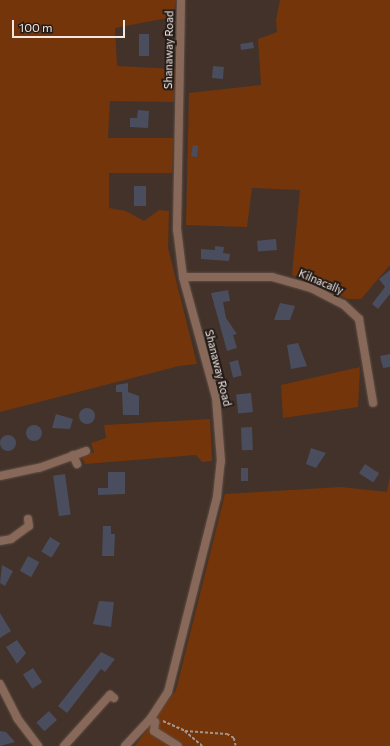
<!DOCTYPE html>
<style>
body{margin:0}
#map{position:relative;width:390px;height:746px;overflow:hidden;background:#433229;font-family:Commissioner,sans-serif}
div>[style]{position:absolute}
.green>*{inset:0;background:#74350b}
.building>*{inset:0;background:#494d5e;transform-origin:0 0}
.round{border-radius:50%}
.path>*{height:1.5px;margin-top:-0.75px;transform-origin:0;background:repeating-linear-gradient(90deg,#a3958e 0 3px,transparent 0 5px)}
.roads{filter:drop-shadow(0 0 1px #5f4f46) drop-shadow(0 0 1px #5f4f46)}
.minor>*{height:8px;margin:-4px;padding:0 4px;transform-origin:4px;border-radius:4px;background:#886858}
span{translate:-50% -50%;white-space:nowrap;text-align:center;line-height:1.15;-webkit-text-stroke:4px #241c18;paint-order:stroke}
.street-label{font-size:11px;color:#f2e7e1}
.scale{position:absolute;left:12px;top:20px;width:113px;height:18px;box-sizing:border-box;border:2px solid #f2e7e1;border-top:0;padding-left:5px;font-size:12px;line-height:14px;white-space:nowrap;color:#f2e7e1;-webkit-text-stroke:3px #241c18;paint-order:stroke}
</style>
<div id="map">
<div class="green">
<i style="clip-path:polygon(0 0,176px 0,173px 17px,115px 28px,117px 66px,175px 69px,174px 102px,110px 101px,108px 138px,173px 138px,172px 173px,109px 173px,109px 208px,126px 211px,144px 221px,159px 210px,169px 211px,168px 248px,197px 364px,179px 366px,0 412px)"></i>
<i style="clip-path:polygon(280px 0,390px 0,390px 265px,361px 299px,348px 299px,292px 275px,300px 190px,252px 188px,247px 227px,186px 225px,189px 93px,261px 85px,258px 39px,277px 32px,276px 20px)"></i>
<i style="clip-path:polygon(360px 367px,358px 407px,283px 418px,281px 385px)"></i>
<i style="clip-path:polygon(210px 419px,212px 461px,202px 462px,196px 455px,85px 464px,82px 458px,94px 452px,91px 443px,106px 438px,104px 425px)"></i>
<i style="clip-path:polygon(390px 476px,390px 746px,135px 746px,176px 690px,225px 494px,341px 487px,387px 492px)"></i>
</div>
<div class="building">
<i style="left:139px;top:34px;width:10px;height:22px"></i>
<i style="left:253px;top:42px;width:6px;height:13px;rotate:81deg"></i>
<i style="left:213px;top:66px;width:11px;height:12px;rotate:5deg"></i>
<i style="clip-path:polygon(138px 110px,149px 111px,148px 128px,130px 127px,130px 118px,137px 118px)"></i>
<i style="clip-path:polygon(193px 145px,198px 146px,197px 157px,191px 156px)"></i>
<i style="left:134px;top:186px;width:12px;height:20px"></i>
<i style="left:276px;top:239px;width:11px;height:19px;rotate:85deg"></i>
<i style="clip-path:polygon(215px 246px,224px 247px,223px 253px,230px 254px,229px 261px,201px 259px,201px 249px,215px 250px)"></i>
<i style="clip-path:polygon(390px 270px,390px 294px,378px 309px,372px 304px,385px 287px,379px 279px)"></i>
<i style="clip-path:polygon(228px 290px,230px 301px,223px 302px,226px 318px,237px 334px,233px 335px,237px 348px,227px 351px,211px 293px)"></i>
<i style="clip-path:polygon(280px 303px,295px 306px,290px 320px,274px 320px)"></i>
<i style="clip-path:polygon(298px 343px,307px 366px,291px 369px,287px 345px)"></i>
<i style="clip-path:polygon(390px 354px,390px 367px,383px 368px,380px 356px)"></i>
<i style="left:238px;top:360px;width:16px;height:9px;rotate:76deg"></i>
<i style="clip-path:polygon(128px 383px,128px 392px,139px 396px,139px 415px,123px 415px,122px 392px,116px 392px,116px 385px)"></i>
<i style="left:251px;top:393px;width:19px;height:15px;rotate:84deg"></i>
<i class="round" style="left:79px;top:408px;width:16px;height:16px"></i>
<i style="clip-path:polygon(56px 414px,73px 419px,70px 429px,52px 428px)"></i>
<i class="round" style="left:26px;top:425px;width:16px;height:16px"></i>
<i style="left:252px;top:427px;width:23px;height:11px;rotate:88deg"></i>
<i class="round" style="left:0;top:435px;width:16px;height:16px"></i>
<i style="clip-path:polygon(311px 448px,326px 453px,316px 468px,306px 464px)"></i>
<i style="left:365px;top:464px;width:17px;height:11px;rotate:33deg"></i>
<i style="left:241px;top:468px;width:7px;height:13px"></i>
<i style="clip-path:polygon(108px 472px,125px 472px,125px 494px,98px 495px,98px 488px,108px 488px)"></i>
<i style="left:65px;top:474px;width:41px;height:12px;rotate:82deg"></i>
<i style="clip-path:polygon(103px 526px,111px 526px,111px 534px,115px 534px,114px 556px,102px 556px)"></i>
<i style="left:50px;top:537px;width:12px;height:17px;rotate:31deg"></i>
<i style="left:28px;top:556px;width:13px;height:17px;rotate:29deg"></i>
<i style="clip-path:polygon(2px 565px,13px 571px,5px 586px,0 583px)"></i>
<i style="clip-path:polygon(99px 601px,114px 602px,111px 627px,93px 624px)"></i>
<i style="clip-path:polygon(0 613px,11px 631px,0 638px)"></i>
<i style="clip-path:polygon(17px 640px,26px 653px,17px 664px,6px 647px)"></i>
<i style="clip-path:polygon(101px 652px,115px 659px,105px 672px,101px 669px,67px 713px,58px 706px)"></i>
<i style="left:33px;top:668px;width:17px;height:12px;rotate:57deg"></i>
<i style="left:49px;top:711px;width:12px;height:17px;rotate:48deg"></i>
<i style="clip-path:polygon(0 731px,6px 732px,15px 742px,0 746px)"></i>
</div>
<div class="path">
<i style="left:163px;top:721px;width:24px;rotate:24deg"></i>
<i style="left:185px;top:731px;width:42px;rotate:4.1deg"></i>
<i style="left:227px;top:734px;width:8px;rotate:30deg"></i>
<i style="left:234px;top:738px;width:8px;rotate:76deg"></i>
<i style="left:185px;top:731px;width:23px;rotate:41deg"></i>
</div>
<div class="roads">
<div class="minor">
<i style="left:183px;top:277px;width:89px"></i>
<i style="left:272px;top:277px;width:41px;rotate:15.8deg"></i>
<i style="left:311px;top:288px;width:36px;rotate:27deg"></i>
<i style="left:343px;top:304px;width:22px;rotate:43deg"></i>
<i style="left:359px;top:319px;width:85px;rotate:80.5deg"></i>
<i style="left:73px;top:455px;width:10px;rotate:66deg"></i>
<i style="left:0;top:476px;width:40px;rotate:-12deg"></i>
<i style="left:39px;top:468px;width:50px;rotate:-19.9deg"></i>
<i style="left:0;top:541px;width:11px;rotate:-10deg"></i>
<i style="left:11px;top:539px;width:22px;rotate:-36deg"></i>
<i style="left:29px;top:526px;width:7px;rotate:-98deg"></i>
<i style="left:0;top:684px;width:38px;rotate:63deg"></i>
<i style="left:17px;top:718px;width:35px;rotate:53deg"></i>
<i style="left:151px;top:718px;width:6px;rotate:45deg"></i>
<i style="left:155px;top:722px;width:9px;rotate:96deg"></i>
<i style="left:154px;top:731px;width:28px;rotate:32deg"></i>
<i style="left:64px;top:746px;width:69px;rotate:-48deg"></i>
<i style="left:110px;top:695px;width:5px;rotate:37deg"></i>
<i style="left:125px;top:746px;width:38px;rotate:-47deg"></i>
<i style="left:151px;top:718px;width:31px;rotate:-57deg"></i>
<i style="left:168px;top:692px;width:201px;rotate:-75.9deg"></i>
<i style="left:217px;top:497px;width:36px;rotate:-84deg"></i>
<i style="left:221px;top:461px;width:63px;rotate:-94.5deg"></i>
<i style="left:216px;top:398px;width:125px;rotate:-105.3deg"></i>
<i style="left:183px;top:277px;width:48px;rotate:-97.1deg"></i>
<i style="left:177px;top:229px;width:229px;rotate:-89deg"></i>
</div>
</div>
<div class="street-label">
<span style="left:169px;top:50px;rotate:-89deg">Shanaway Road</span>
<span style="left:321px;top:282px;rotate:23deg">Kilnacally</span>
<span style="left:218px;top:368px;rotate:76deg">Shanaway Road</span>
</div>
<div class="scale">100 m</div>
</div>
